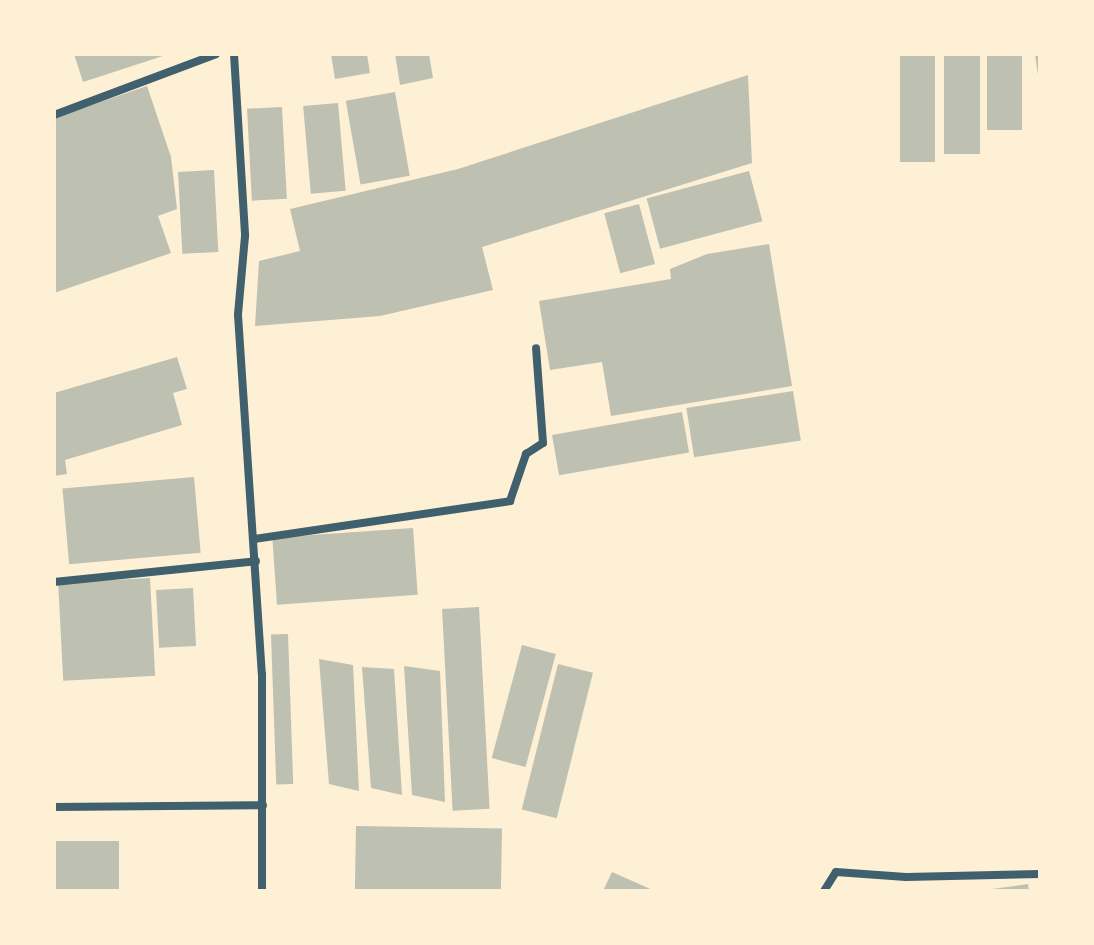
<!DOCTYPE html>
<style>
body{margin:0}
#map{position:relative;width:1094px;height:945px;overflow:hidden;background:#fdf0d5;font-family:"Source Serif 4",serif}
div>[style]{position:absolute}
.building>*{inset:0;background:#bec0b2;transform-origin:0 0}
.minor>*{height:8px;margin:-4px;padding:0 4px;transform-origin:4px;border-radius:4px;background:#3f606c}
span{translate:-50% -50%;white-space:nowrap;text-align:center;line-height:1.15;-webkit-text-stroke:7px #fdf0d5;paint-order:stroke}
.frame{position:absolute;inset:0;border:56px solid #fdf0d5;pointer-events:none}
</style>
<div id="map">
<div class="building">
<i style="clip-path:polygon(74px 54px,165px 54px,166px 55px,83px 82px)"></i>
<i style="clip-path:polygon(331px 54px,367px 54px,370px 73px,335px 79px)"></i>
<i style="clip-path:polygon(395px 54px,429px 54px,433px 78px,400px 85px)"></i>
<i style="left:900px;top:54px;width:35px;height:108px"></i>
<i style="left:944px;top:54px;width:36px;height:100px"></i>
<i style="left:987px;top:54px;width:35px;height:76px"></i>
<i style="clip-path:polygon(1035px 54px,1040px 54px,1040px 75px,1038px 75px)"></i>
<i style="clip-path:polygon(748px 75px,752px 163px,482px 247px,493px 290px,380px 316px,255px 326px,259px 261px,300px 251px,290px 209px,458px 169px)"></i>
<i style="clip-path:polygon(147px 86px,171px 157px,177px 209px,158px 216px,171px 253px,54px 293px,54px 118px)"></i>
<i style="left:395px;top:92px;width:85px;height:50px;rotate:80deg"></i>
<i style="left:338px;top:103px;width:88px;height:35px;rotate:85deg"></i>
<i style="left:282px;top:107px;width:92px;height:35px;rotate:87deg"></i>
<i style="left:214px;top:170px;width:82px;height:36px;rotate:87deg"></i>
<i style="left:749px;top:171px;width:52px;height:106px;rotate:75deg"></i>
<i style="left:639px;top:204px;width:62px;height:36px;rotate:75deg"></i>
<i style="clip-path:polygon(769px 244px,792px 386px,611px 416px,602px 362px,550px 370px,539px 301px,671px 279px,670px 269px,707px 254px)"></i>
<i style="clip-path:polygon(177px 357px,187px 389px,173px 393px,182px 425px,65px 460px,67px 474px,54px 476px,54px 393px)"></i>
<i style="left:793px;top:391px;width:50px;height:108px;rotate:81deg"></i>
<i style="left:682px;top:412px;width:41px;height:132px;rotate:80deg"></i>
<i style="left:194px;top:477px;width:76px;height:132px;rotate:85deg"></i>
<i style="left:413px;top:528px;width:67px;height:141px;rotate:86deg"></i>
<i style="left:150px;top:578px;width:98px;height:92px;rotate:87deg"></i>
<i style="left:193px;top:588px;width:58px;height:37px;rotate:87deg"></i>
<i style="left:479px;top:607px;width:202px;height:37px;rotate:87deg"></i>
<i style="left:288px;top:634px;width:150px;height:17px;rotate:88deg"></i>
<i style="left:522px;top:645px;width:35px;height:117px;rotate:15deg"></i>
<i style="clip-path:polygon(319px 659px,353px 665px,359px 791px,329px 784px)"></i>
<i style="left:558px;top:664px;width:36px;height:150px;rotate:14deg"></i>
<i style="clip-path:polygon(404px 666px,440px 671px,445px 802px,412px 795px)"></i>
<i style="clip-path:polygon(362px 667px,394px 669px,402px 795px,371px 788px)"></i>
<i style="left:356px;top:826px;width:146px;height:65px;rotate:1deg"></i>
<i style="left:54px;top:841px;width:65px;height:50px"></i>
<i style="clip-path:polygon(612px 872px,655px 891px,603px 891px)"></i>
<i style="clip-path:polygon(1028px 884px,1029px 891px,992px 891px,992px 889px)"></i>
</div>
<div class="minor">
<i style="left:234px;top:54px;width:182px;rotate:86.5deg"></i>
<i style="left:245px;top:236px;width:79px;rotate:95.1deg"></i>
<i style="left:238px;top:315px;width:360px;rotate:86.2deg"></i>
<i style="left:262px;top:674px;width:217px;rotate:90deg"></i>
<i style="left:54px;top:115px;width:173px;rotate:-20.6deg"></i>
<i style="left:254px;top:539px;width:259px;rotate:-8.4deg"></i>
<i style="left:510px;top:501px;width:50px;rotate:-71.2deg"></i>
<i style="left:526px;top:454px;width:20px;rotate:-33deg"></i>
<i style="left:543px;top:443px;width:95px;rotate:-94.2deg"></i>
<i style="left:54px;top:582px;width:203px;rotate:-5.9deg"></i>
<i style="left:54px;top:807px;width:209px;rotate:-0.5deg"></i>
<i style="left:824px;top:891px;width:22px;rotate:-58deg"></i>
<i style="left:836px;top:872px;width:70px;rotate:4.1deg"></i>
<i style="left:906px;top:877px;width:134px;rotate:-1.3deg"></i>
</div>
<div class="frame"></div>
</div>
